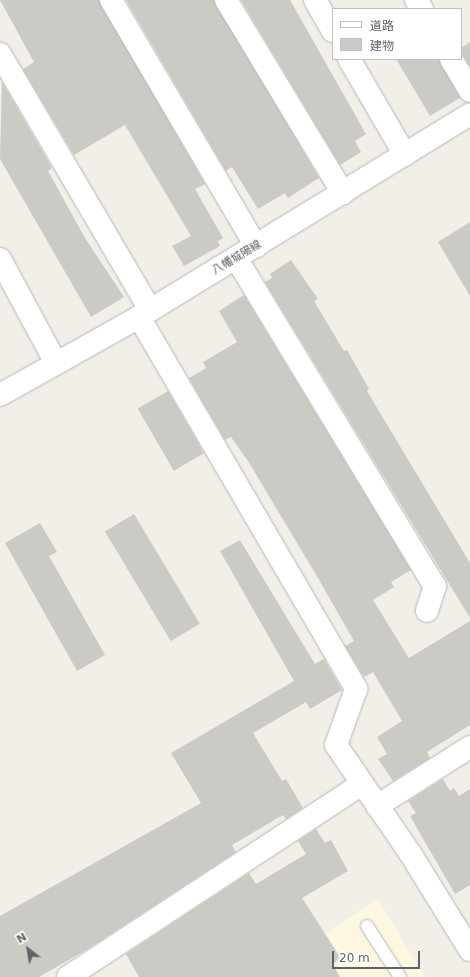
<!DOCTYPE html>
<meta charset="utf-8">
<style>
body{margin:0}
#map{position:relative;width:470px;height:977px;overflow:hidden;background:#f1efe8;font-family:"DejaVu Sans","Noto Sans JP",sans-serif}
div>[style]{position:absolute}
.commercial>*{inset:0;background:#fef7e0}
.building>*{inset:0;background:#cccac5;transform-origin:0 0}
.roads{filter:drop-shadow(0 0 1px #b5b8bc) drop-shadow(0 0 1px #b5b8bc)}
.service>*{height:12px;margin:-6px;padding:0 6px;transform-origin:6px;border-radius:6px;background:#fff}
.minor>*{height:22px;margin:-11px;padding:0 11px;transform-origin:11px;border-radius:11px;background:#fff}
.secondary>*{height:22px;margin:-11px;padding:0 11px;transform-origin:11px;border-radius:11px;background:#fff}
span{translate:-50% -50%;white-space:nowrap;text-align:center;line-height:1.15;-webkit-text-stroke:4px #fff;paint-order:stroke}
.street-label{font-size:11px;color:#5f6368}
.legend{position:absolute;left:332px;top:8px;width:130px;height:52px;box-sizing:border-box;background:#fff;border:1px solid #bfc1c3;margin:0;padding:5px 7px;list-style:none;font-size:12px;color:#5f6368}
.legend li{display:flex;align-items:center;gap:8px;height:20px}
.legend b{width:20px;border:1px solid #bfc1c3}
.north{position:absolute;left:8px;top:929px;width:40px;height:40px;-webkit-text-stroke:3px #fff;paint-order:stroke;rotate:329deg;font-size:11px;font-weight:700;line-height:16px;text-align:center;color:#5f6368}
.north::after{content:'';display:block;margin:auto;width:14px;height:18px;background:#5f6368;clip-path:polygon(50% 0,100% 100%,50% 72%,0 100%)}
.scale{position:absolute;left:332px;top:951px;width:88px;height:18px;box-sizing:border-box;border:2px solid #5f6368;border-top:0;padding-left:5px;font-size:12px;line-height:14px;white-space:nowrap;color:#5f6368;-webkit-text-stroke:3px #fff;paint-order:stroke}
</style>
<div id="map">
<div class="commercial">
<i style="clip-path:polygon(378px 899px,425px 977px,256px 977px)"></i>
</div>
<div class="building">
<i style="clip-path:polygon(0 0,99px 0,205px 184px,195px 189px,223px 238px,218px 241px,220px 246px,184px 266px,172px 246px,191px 236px,125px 125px,74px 155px,23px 69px,34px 62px)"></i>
<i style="clip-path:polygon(126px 0,214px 0,319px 178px,288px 198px,285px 193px,258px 209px,232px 167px,226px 171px)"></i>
<i style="clip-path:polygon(241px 0,290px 0,366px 134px,355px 141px,361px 152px,340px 165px)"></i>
<i style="clip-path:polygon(470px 42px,470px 67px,461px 52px,461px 48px)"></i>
<i style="clip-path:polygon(396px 59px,439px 59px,460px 98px,430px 116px)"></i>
<i style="clip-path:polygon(2px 82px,52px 168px,48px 171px,85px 238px,124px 297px,91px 317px,0 159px)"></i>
<i style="clip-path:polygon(470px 222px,470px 296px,438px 242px)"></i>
<i style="clip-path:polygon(291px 260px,318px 299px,314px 301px,344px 351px,347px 350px,369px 389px,367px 391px,470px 563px,470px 618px,265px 282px,272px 278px,270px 274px)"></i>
<i style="clip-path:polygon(244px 295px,411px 570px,391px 582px,394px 587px,373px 600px,409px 658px,470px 621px,470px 725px,427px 752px,430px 758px,393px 781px,378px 759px,387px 754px,377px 737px,402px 721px,373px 672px,364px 677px,345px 646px,354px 641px,318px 578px,248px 461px,231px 437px,225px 440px,189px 378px,206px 368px,203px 362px,237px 342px,219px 311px)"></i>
<i style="left:168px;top:391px;width:72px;height:35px;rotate:60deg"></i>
<i style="left:134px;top:514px;width:128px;height:34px;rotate:59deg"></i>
<i style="clip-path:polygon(40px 523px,57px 552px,49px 556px,105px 655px,77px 671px,5px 543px)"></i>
<i style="clip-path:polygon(240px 540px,315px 664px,324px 659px,342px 690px,310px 709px,306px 702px,253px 733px,282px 781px,286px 779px,303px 808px,286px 819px,283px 815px,232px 845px,236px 852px,86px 950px,39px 977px,0 977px,0 916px,201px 803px,171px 753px,294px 681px,220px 551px)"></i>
<i style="clip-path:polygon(443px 779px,450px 791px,454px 788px,459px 796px,470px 789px,470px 885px,455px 894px,410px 816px,416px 813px,408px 801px)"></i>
<i style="clip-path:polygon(316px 829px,325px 843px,331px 840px,348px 871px,302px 898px,340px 957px,333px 965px,340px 977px,139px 977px,126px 954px,249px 873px,256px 884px,306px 854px,298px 841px)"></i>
</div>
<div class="roads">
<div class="service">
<i style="left:367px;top:926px;width:61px;rotate:57.1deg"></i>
</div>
<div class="minor">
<i style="left:111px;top:0;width:286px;rotate:59.5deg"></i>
<i style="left:226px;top:0;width:226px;rotate:58.8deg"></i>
<i style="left:315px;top:0;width:36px;rotate:60deg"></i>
<i style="left:416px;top:0;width:11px;rotate:56deg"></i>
<i style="left:0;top:54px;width:297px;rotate:59.6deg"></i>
<i style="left:349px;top:59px;width:111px;rotate:59.7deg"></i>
<i style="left:451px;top:59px;width:37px;rotate:59deg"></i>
<i style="left:236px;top:258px;width:384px;rotate:58.8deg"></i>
<i style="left:435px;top:586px;width:26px;rotate:108deg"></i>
<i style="left:0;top:259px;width:118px;rotate:61.7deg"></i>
<i style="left:139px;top:317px;width:431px;rotate:59.7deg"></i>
<i style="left:356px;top:689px;width:59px;rotate:109.7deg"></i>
<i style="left:336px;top:745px;width:131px;rotate:55.6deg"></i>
<i style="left:410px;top:853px;width:114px;rotate:58.3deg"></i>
<i style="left:377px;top:806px;width:110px;rotate:-32.4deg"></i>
<i style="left:68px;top:977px;width:352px;rotate:-33.3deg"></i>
</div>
<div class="secondary">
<i style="left:0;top:395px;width:159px;rotate:-29.3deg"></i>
<i style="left:139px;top:317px;width:388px;rotate:-31.5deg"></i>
</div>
</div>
<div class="street-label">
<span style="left:237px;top:258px;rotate:-31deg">八幡城陽線</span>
</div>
<ul class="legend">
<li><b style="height:5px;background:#fff"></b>道路</li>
<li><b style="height:11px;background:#cccac5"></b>建物</li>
</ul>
<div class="north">N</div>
<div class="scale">20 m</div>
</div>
